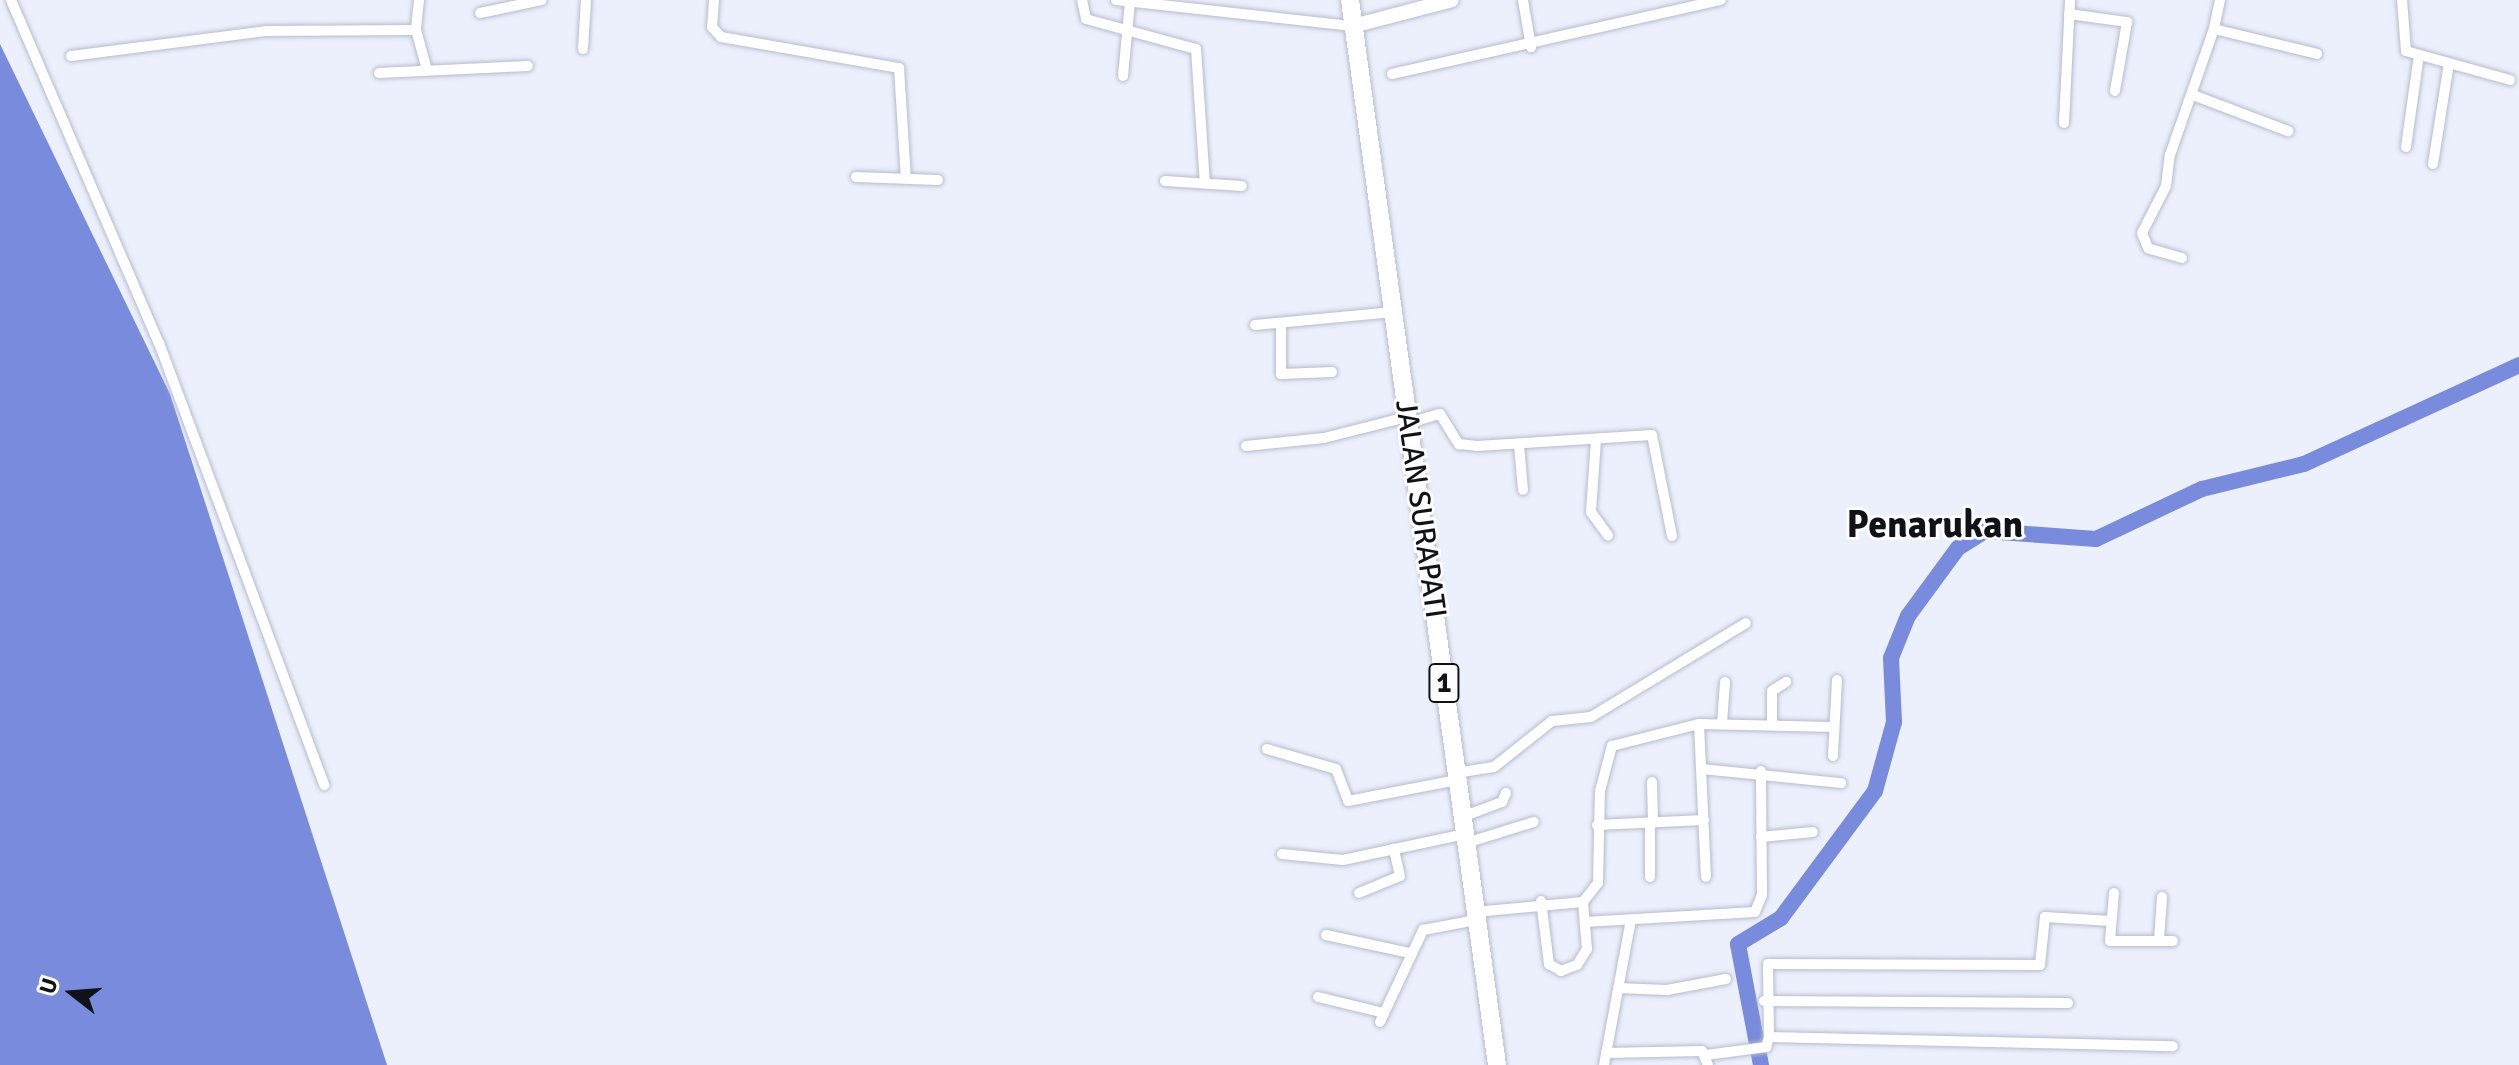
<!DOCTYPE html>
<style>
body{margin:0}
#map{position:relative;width:2519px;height:1065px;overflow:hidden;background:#ecf0fd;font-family:Signika,sans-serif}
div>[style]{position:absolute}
.water>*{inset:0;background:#798bdc}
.river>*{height:16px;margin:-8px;padding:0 8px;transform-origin:8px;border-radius:8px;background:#798bdc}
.roads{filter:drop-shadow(0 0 2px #b7bbcb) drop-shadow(0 0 2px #b7bbcb)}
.street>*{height:10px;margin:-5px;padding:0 5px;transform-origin:5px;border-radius:5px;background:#fff}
.secondary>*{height:14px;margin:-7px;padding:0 7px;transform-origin:7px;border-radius:7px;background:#fff}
.highway>*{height:18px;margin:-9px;padding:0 9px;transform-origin:9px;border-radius:9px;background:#fff}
span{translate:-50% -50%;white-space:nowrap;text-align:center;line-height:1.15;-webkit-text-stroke:6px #fdfdfd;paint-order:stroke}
.shield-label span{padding:2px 6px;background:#fdfdfd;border:2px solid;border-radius:6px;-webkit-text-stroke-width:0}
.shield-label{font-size:28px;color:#101217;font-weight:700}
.street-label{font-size:30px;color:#101217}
.district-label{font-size:38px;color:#101217;font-weight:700}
.north{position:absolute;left:32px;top:953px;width:80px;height:80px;-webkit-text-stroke:6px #fdfdfd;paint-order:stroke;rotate:287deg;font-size:22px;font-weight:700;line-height:32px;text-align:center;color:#101217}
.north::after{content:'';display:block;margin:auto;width:28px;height:36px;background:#101217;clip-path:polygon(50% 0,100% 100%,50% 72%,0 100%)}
</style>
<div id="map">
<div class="water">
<i style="clip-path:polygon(0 44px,170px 394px,387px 1065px,0 1065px)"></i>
</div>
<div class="river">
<i style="left:1761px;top:1065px;width:123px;rotate:-100.8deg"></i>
<i style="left:1738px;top:944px;width:50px;rotate:-31.2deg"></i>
<i style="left:1781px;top:918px;width:158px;rotate:-53.5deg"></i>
<i style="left:1875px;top:791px;width:72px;rotate:-74.6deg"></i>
<i style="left:1894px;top:722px;width:64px;rotate:-92.7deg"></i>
<i style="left:1891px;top:658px;width:45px;rotate:-68deg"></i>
<i style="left:1908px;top:616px;width:84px;rotate:-53.7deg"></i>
<i style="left:1958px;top:548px;width:32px;rotate:-32deg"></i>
<i style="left:1985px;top:531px;width:111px;rotate:4.1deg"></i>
<i style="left:2096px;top:539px;width:117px;rotate:-25.3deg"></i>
<i style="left:2202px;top:489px;width:105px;rotate:-13.8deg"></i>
<i style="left:2304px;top:464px;width:237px;rotate:-24.7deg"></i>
</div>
<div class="roads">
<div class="street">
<i style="left:11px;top:0;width:374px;rotate:66.7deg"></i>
<i style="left:159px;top:343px;width:472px;rotate:69.5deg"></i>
<i style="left:419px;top:0;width:30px;rotate:96deg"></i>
<i style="left:416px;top:30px;width:41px;rotate:74.6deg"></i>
<i style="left:714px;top:0;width:27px;rotate:94deg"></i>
<i style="left:712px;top:27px;width:13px;rotate:48deg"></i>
<i style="left:721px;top:37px;width:181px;rotate:9.9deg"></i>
<i style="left:899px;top:68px;width:110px;rotate:86.4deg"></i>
<i style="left:1082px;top:0;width:19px;rotate:78deg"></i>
<i style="left:1086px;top:19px;width:114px;rotate:15.3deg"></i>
<i style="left:1196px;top:49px;width:134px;rotate:86.2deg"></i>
<i style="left:1116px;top:0;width:238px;rotate:6.3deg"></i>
<i style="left:1523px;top:0;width:48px;rotate:80.3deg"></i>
<i style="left:2220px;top:0;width:30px;rotate:102deg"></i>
<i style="left:2214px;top:29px;width:106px;rotate:13.6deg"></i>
<i style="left:2402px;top:0;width:51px;rotate:85.5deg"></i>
<i style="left:2406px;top:51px;width:108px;rotate:15.6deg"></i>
<i style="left:480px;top:13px;width:63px;rotate:-11.8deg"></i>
<i style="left:2069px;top:14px;width:59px;rotate:7.9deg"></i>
<i style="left:2127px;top:22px;width:70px;rotate:99.9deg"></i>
<i style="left:583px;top:49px;width:49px;rotate:-86.5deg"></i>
<i style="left:71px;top:56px;width:196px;rotate:-7.3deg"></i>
<i style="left:265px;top:31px;width:151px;rotate:-0.4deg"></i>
<i style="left:379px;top:73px;width:149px;rotate:-2.7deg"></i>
<i style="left:1392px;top:74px;width:337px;rotate:-12.7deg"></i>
<i style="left:1123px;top:76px;width:74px;rotate:-84.6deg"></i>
<i style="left:2193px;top:95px;width:102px;rotate:20.8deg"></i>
<i style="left:2064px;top:123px;width:123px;rotate:-87.2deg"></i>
<i style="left:2406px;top:147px;width:93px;rotate:-82deg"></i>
<i style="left:2433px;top:164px;width:102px;rotate:-81deg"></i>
<i style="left:856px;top:177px;width:82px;rotate:2.1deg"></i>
<i style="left:1165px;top:181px;width:77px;rotate:3.7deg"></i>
<i style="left:2182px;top:258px;width:35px;rotate:-164deg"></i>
<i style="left:2148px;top:248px;width:16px;rotate:-112deg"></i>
<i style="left:2142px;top:233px;width:53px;rotate:-62.9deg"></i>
<i style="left:2166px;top:186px;width:31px;rotate:-83deg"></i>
<i style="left:2170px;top:155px;width:133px;rotate:-70.8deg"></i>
<i style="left:1281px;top:323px;width:51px;rotate:90deg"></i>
<i style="left:1281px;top:374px;width:51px;rotate:-2.2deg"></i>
<i style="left:1255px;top:325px;width:139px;rotate:-5.4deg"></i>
<i style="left:1408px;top:423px;width:33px;rotate:-16deg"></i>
<i style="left:1440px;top:414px;width:36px;rotate:58deg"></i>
<i style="left:1459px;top:444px;width:18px;rotate:6deg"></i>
<i style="left:1477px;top:446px;width:175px;rotate:-3.6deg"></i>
<i style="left:1652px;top:435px;width:103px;rotate:78.8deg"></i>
<i style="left:1596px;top:440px;width:72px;rotate:94deg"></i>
<i style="left:1591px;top:512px;width:29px;rotate:54deg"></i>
<i style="left:1519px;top:445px;width:45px;rotate:84.9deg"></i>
<i style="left:1246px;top:446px;width:78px;rotate:-5.9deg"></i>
<i style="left:1324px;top:438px;width:86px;rotate:-14.2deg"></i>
<i style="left:1722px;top:723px;width:41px;rotate:-85.8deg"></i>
<i style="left:1699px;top:724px;width:153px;rotate:87.4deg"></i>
<i style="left:1772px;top:725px;width:34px;rotate:-90deg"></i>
<i style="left:1772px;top:691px;width:17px;rotate:-33deg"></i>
<i style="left:1267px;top:749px;width:72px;rotate:16.2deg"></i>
<i style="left:1336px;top:769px;width:34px;rotate:69deg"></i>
<i style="left:1348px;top:801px;width:111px;rotate:-10.9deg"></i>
<i style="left:1833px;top:756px;width:76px;rotate:-87deg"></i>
<i style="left:1702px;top:769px;width:140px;rotate:5.8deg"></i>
<i style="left:1456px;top:773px;width:38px;rotate:-9deg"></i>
<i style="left:1494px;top:767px;width:74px;rotate:-38.4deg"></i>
<i style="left:1552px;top:721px;width:39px;rotate:-6deg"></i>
<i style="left:1591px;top:717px;width:181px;rotate:-31.2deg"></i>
<i style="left:1652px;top:782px;width:41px;rotate:88.6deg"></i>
<i style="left:1462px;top:817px;width:43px;rotate:-20.6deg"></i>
<i style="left:1502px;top:802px;width:10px;rotate:-66deg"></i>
<i style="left:1650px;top:823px;width:54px;rotate:90deg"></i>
<i style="left:1597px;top:825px;width:107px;rotate:-2.7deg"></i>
<i style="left:1761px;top:837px;width:52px;rotate:-5.5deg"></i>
<i style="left:1466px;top:843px;width:71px;rotate:-17.2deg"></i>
<i style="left:1282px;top:854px;width:61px;rotate:5.6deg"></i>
<i style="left:1343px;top:860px;width:125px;rotate:-12deg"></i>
<i style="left:1359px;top:893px;width:44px;rotate:-22.5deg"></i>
<i style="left:1400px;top:876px;width:28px;rotate:-103deg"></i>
<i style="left:2114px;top:893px;width:48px;rotate:94.8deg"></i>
<i style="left:2110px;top:941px;width:63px"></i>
<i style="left:1541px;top:901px;width:64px;rotate:82.8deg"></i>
<i style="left:1549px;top:964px;width:14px;rotate:30deg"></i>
<i style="left:1561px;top:971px;width:17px;rotate:-21deg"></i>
<i style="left:1577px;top:965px;width:19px;rotate:-58deg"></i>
<i style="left:1587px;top:949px;width:47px;rotate:-94.9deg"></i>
<i style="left:1583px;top:902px;width:24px;rotate:-52deg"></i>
<i style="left:1598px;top:883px;width:92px;rotate:-88.8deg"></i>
<i style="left:1600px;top:791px;width:47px;rotate:-75.1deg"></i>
<i style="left:1612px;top:746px;width:90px;rotate:-14.2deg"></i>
<i style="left:1699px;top:724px;width:134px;rotate:1.3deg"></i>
<i style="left:1475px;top:912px;width:108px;rotate:-5.3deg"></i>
<i style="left:1585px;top:922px;width:170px;rotate:-3.4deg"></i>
<i style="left:1755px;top:912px;width:18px;rotate:-68deg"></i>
<i style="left:1762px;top:895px;width:124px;rotate:-90.5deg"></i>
<i style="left:1326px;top:935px;width:85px;rotate:12.2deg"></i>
<i style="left:2159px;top:940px;width:43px;rotate:-86deg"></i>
<i style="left:1618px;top:988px;width:49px;rotate:2.3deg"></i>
<i style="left:1667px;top:990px;width:60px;rotate:-10.6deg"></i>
<i style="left:1318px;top:997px;width:68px;rotate:13.6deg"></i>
<i style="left:1764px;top:1001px;width:304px;rotate:0.4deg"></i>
<i style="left:1380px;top:1022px;width:102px;rotate:-64.9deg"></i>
<i style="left:1423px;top:930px;width:54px;rotate:-10.7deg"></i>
<i style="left:1769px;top:1037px;width:73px;rotate:-90.8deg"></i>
<i style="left:1768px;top:964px;width:272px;rotate:0.2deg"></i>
<i style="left:2040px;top:965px;width:48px;rotate:-84.1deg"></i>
<i style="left:2045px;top:917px;width:66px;rotate:3.5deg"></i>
<i style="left:1606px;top:1053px;width:96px;rotate:-1.2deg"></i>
<i style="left:1702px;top:1051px;width:15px;rotate:67deg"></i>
<i style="left:1706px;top:1055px;width:61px;rotate:-7.6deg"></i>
<i style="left:1766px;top:1047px;width:10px;rotate:-73deg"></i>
<i style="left:1769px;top:1037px;width:404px;rotate:1.3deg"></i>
<i style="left:1604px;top:1065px;width:147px;rotate:-79.5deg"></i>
</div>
<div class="secondary">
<i style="left:1353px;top:26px;width:102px;rotate:-14.7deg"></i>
</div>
<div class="highway">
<i style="left:1350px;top:0;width:1075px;rotate:82.14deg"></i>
</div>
</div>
<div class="shield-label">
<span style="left:1444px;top:683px">1</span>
</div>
<div class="street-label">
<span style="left:1420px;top:509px;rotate:82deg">JALAN SURAPATI</span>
</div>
<div class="district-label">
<span style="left:1935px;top:525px">Penarukan</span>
</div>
<div class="north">U</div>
</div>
